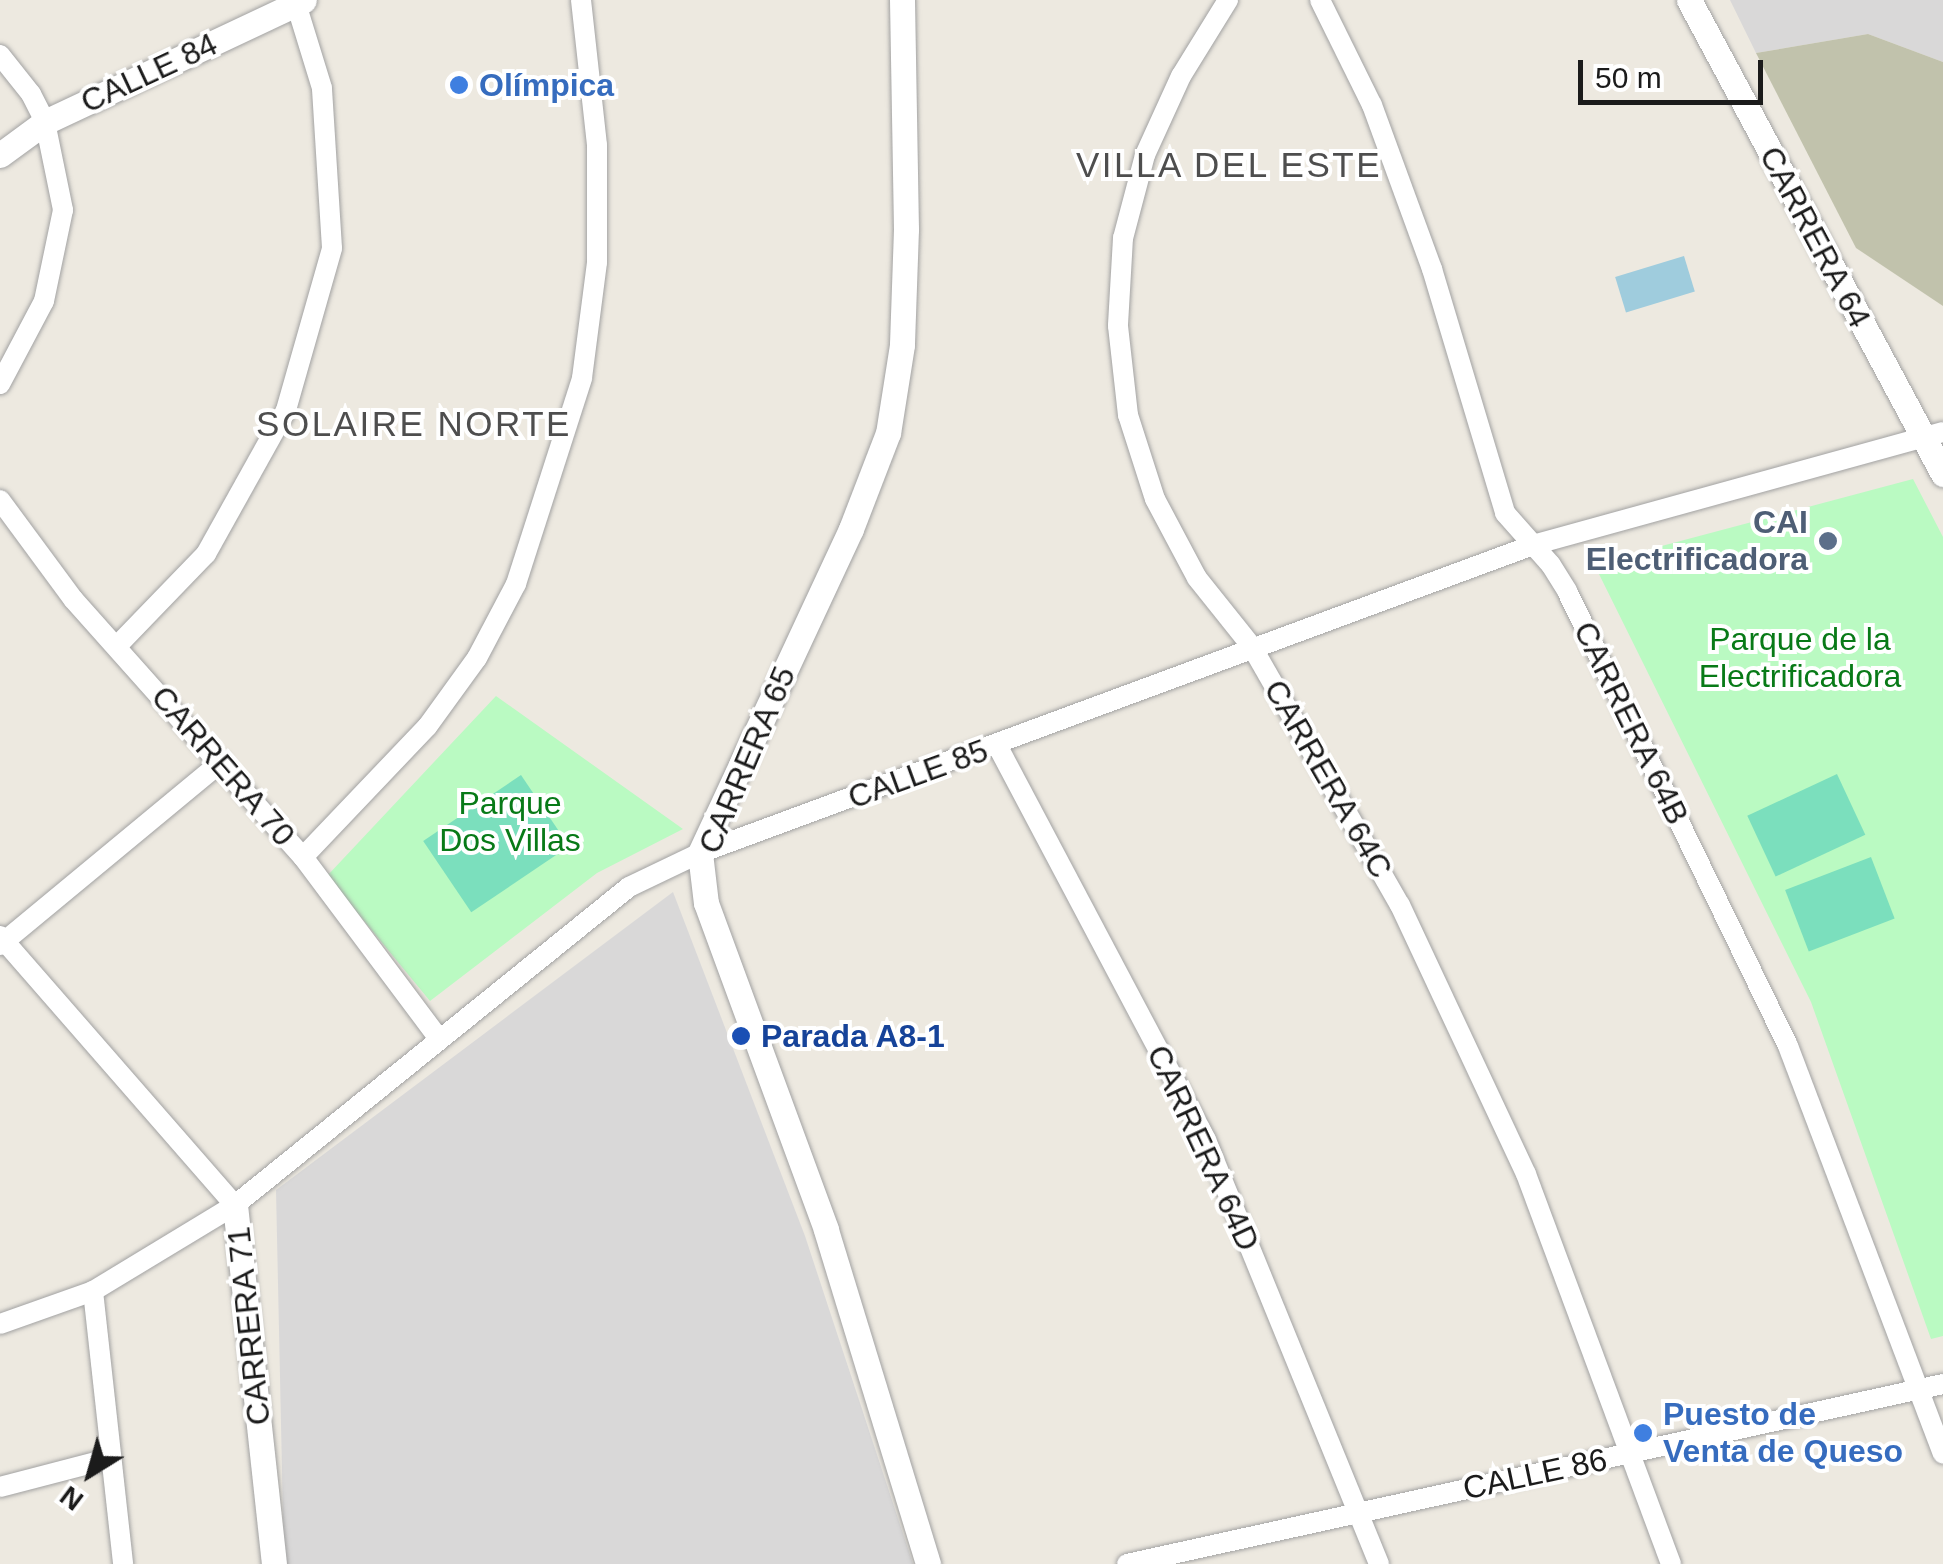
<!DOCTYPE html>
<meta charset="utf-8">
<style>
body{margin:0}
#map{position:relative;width:1943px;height:1564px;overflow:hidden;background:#ede9e0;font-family:Helvetica,sans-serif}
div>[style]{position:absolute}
.residential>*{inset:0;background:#d9d8d8}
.construction>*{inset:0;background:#c1c2ac}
.park>*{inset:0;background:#bafac2}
.pitch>*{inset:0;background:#7bdfbd;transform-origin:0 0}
.water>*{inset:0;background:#9fccdd;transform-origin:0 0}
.roads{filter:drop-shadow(0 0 2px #a2a2a2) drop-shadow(0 0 2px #a2a2a2)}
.minor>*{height:20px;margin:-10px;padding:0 10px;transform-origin:10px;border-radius:10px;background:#fff}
.tertiary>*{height:25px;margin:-12.5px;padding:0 12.5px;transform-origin:12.5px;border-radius:12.5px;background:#fff}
.dots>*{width:28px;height:28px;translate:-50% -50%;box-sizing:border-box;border:5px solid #fff;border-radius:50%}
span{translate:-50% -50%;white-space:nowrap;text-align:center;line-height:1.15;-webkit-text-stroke:8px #fff;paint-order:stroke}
.street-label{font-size:32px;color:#1b1b1b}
.shop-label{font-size:32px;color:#366cbe;font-weight:700}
.left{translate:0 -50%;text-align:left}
.service-label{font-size:32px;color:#4e5e75;font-weight:700}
.right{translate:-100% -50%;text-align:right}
.park-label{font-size:32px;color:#087a17}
.transit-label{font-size:32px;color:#164399;font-weight:700}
.neighbourhood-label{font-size:35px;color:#4e4e4e;letter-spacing:2.5px}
.north{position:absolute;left:40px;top:1424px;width:100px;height:100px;-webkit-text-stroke:8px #fff;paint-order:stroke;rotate:217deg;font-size:28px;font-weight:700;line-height:40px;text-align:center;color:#1b1b1b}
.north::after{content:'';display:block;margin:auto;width:35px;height:45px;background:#1b1b1b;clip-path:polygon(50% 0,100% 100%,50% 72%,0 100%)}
.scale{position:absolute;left:1578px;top:60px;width:185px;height:45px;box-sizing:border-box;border:5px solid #1b1b1b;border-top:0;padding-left:12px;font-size:30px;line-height:35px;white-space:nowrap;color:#1b1b1b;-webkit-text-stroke:8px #fff;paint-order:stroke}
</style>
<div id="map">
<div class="residential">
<i style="clip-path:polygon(1730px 0,1943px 0,1943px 62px,1868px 34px,1756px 53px)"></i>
<i style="clip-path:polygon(673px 892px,805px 1236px,913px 1564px,284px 1564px,276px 1190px)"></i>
</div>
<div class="construction">
<i style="clip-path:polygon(1868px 34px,1943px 62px,1943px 306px,1856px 248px,1756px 53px)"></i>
</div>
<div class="park">
<i style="clip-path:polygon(1913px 479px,1943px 537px,1943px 1336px,1931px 1339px,1811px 1002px,1594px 564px)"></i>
<i style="clip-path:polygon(496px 696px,683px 829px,597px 873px,430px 1001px,327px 876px)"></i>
</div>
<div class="pitch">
<i style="left:1837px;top:774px;width:67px;height:99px;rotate:65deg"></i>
<i style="left:521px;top:775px;width:86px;height:118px;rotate:56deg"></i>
<i style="left:1871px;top:857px;width:66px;height:92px;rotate:69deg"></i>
</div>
<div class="water">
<i style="left:1684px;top:256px;width:37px;height:72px;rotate:73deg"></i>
</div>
<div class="roads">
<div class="minor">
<i style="left:1228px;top:0;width:89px;rotate:121.7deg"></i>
<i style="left:1181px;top:76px;width:87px;rotate:114.5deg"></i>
<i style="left:1145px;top:155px;width:86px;rotate:104.8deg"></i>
<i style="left:1123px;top:238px;width:88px;rotate:93.3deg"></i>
<i style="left:1118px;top:326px;width:90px;rotate:83.6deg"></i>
<i style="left:1128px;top:415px;width:88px;rotate:72.2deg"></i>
<i style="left:1155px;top:499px;width:89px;rotate:62deg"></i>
<i style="left:1197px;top:578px;width:88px;rotate:51.4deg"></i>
<i style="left:1252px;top:647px;width:297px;rotate:60.2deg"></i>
<i style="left:1400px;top:905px;width:297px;rotate:64.9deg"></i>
<i style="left:1526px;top:1174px;width:416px;rotate:69.6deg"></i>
<i style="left:1320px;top:0;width:117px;rotate:63.7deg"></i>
<i style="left:1372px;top:105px;width:175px;rotate:69.9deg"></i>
<i style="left:1432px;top:269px;width:255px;rotate:73.3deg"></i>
<i style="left:1505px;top:513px;width:69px;rotate:48.5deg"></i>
<i style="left:1551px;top:565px;width:31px;rotate:58deg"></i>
<i style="left:1567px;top:591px;width:506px;rotate:64.09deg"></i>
<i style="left:1788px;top:1046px;width:436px;rotate:69.2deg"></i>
<i style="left:0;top:55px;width:50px;rotate:51.5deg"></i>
<i style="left:31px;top:94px;width:31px;rotate:63deg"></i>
<i style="left:45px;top:122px;width:90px;rotate:78.4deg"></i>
<i style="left:63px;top:210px;width:93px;rotate:101.8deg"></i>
<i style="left:44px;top:301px;width:94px;rotate:117.9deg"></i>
<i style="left:0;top:500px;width:123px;rotate:53.6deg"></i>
<i style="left:73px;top:599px;width:346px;rotate:48.3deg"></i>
<i style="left:303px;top:857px;width:227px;rotate:53.2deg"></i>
<i style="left:118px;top:645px;width:127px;rotate:-46deg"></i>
<i style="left:206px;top:554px;width:165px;rotate:-60.9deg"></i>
<i style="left:286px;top:410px;width:168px;rotate:-74.1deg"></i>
<i style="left:332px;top:248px;width:160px;rotate:-93.6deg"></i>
<i style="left:322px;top:88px;width:92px;rotate:-107.1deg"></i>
<i style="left:997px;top:745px;width:447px;rotate:62.1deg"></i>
<i style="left:1206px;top:1140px;width:458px;rotate:67.8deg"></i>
<i style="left:303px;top:857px;width:180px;rotate:-46.4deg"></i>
<i style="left:427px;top:727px;width:85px;rotate:-54.1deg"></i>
<i style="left:477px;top:658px;width:84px;rotate:-62.2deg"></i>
<i style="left:516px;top:584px;width:216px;rotate:-72.2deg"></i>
<i style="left:582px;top:378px;width:117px;rotate:-82.6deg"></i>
<i style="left:597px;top:262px;width:117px;rotate:-90deg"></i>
<i style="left:597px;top:145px;width:146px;rotate:-96.3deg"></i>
<i style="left:0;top:936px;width:357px;rotate:48.9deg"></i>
<i style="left:0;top:945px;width:287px;rotate:-39.6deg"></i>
<i style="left:93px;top:1291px;width:275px;rotate:83.7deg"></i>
<i style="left:0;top:1324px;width:99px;rotate:-19.5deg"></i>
<i style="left:93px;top:1291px;width:166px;rotate:-31.2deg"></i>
<i style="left:235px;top:1205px;width:506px;rotate:-38.91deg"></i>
<i style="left:629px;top:887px;width:79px;rotate:-25.6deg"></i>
<i style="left:700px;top:853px;width:888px;rotate:-20.29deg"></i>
<i style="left:1533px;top:545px;width:425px;rotate:-15.4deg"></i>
<i style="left:0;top:1487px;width:115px;rotate:-14.6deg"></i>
<i style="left:1127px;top:1564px;width:836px;rotate:-12.44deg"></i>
</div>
<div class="tertiary">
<i style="left:902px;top:0;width:229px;rotate:89deg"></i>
<i style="left:906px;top:229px;width:116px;rotate:92deg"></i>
<i style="left:902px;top:345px;width:89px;rotate:99deg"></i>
<i style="left:888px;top:433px;width:103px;rotate:111.1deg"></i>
<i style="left:851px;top:529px;width:357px;rotate:115deg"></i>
<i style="left:700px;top:853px;width:50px;rotate:83.2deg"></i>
<i style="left:706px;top:903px;width:348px;rotate:69.8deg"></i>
<i style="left:826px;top:1230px;width:349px;rotate:73deg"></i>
<i style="left:1689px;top:0;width:538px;rotate:61.81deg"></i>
<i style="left:0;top:155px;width:56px;rotate:-36.3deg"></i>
<i style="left:45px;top:122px;width:286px;rotate:-25.2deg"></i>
<i style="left:235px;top:1205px;width:361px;rotate:83.8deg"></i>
</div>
</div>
<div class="dots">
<i style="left:459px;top:85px;background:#3f7fe0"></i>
<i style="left:1828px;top:541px;background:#5c6f8a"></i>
<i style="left:741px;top:1036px;background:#1a4fb4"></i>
<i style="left:1643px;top:1433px;background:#3f7fe0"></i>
</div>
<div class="street-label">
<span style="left:149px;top:73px;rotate:-25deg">CALLE 84</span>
<span style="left:1815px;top:237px;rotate:62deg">CARRERA 64</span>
<span style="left:1631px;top:723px;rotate:64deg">CARRERA 64B</span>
<span style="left:747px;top:760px;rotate:-67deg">CARRERA 65</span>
<span style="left:223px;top:766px;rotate:49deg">CARRERA 70</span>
<span style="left:918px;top:774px;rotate:-20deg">CALLE 85</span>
<span style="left:1328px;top:779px;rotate:60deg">CARRERA 64C</span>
<span style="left:1203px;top:1148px;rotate:65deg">CARRERA 64D</span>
<span style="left:249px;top:1326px;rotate:-96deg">CARRERA 71</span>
<span style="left:1535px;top:1474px;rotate:-12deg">CALLE 86</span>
</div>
<div class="shop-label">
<span class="left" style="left:479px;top:85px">Olímpica</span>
<span class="left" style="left:1663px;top:1433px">Puesto de<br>Venta de Queso</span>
</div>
<div class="service-label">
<span class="right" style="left:1808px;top:541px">CAI<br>Electrificadora</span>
</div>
<div class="park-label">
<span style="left:1800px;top:658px">Parque de la<br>Electrificadora</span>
<span style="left:510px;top:822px">Parque<br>Dos Villas</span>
</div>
<div class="transit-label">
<span class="left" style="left:761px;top:1036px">Parada A8-1</span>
</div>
<div class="neighbourhood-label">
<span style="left:1229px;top:165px">VILLA DEL ESTE</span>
<span style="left:414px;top:424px">SOLAIRE NORTE</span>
</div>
<div class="north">N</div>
<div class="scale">50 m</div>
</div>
